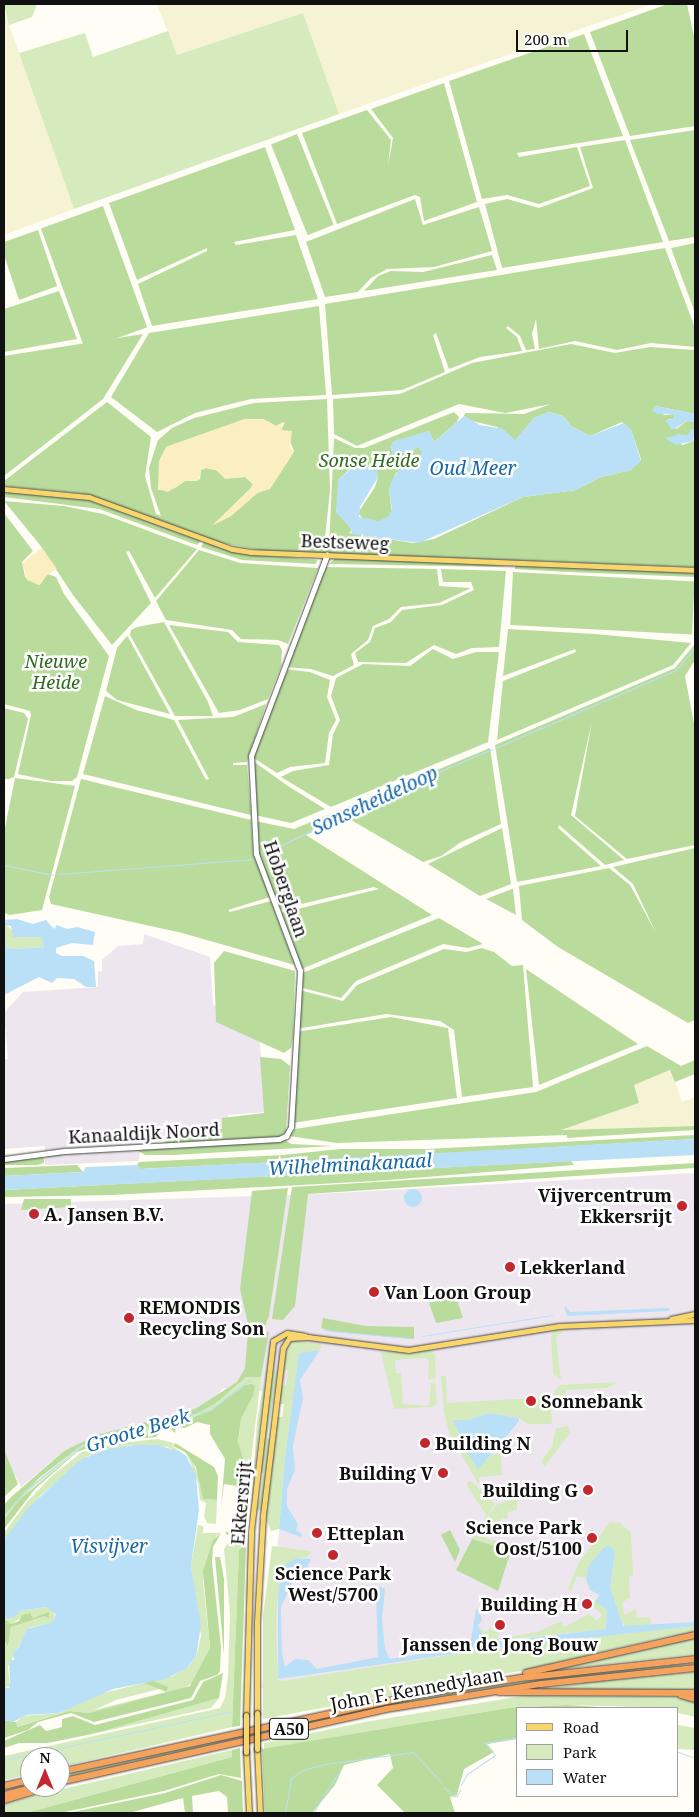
<!DOCTYPE html>
<style>
body{margin:0}
#map{position:relative;width:699px;height:1817px;overflow:hidden;background:#fffdf5;font-family:"Noto Serif",serif}
div>[style]{position:absolute}
.industrial>*{inset:0;background:#eee6ef}
.farmland>*{inset:0;background:#f6f3d4}
.green>*{inset:0;background:#d5ebbd}
.forest>*{inset:0;background:#b9dc9c;transform-origin:0 0}
.sand>*{inset:0;background:#fbeec1}
.water>*{inset:0;background:#b9e0f7}
.round{border-radius:50%}
.stream>*{height:1px;margin:-0.5px;padding:0 0.5px;transform-origin:0.5px;border-radius:0.5px;background:#b9e0f7}
.roads{filter:drop-shadow(0 0 1px #444) drop-shadow(0 0 1px #444)}
.minor>*{height:4.5px;margin:-2.25px;padding:0 2.25px;transform-origin:2.25px;border-radius:2.25px;background:#fff}
.major>*{height:5px;margin:-2.5px;padding:0 2.5px;transform-origin:2.5px;border-radius:2.5px;background:#f9d66b}
.highway>*{height:6px;margin:-3px;padding:0 3px;transform-origin:3px;border-radius:3px;background:#f5a25d}
.bridges{filter:drop-shadow(0 0 1px #222) drop-shadow(0 0 1px #222)}
.major-bridge>*{height:5px;margin:-2.5px;padding:0 2.5px;transform-origin:2.5px;border-radius:2.5px;background:#f9d66b}
.dots>*{width:14px;height:14px;translate:-50% -50%;box-sizing:border-box;border:2px solid #fff;border-radius:50%}
span{translate:-50% -50%;white-space:nowrap;text-align:center;line-height:1.15;-webkit-text-stroke:5px #fff;paint-order:stroke}
.shield-label span{padding:1px 4px;background:#fff;border:1px solid;border-radius:4px;-webkit-text-stroke-width:0}
.shield-label{font-size:16px;color:#111;font-weight:700}
.park-label{font-size:18px;color:#2f6b1f;font-style:italic}
.street-label{font-size:18px;color:#111}
.poi-label{font-size:18px;color:#111;font-weight:700}
.right{translate:-100% -50%;text-align:right}
.left{translate:0 -50%;text-align:left}
.water-label{font-size:19px;color:#1768a6;font-style:italic}
.frame{position:absolute;inset:0;border:5px solid #111;pointer-events:none}
.legend{position:absolute;left:516px;top:1707px;width:162px;height:90px;box-sizing:border-box;background:#fff;border:1px solid #a0a0a0;margin:0;padding:6px 9px;list-style:none;font-size:15px;color:#111}
.legend li{display:flex;align-items:center;gap:10px;height:25px}
.legend b{width:25px;border:1px solid #a0a0a0}
.north{position:absolute;left:20px;top:1747px;width:50px;height:50px;box-sizing:border-box;background:#fff;border:1px solid #a0a0a0;border-radius:50%;rotate:0deg;font-size:14px;font-weight:700;line-height:20px;text-align:center;color:#111}
.north::after{content:'';display:block;margin:auto;width:18px;height:22px;background:#c4262e;clip-path:polygon(50% 0,100% 100%,50% 72%,0 100%)}
.scale{position:absolute;left:516px;top:30px;width:112px;height:22px;box-sizing:border-box;border:2px solid #111;border-top:0;padding-left:6px;font-size:15px;line-height:18px;white-space:nowrap;color:#111;-webkit-text-stroke:4px #fff;paint-order:stroke}
</style>
<div id="map">
<div class="industrial">
<i style="clip-path:polygon(144px 934px,210px 957px,213px 1004px,259px 1035px,266px 1112px,228px 1115px,228px 1138px,141px 1142px,139px 1161px,45px 1165px,45px 1146px,4px 1149px,4px 1059px,8px 1059px,4px 1013px,23px 992px,98px 987px,98px 971px,102px 972px,102px 960px,118px 946px,143px 944px)"></i>
<i style="clip-path:polygon(695px 1173px,695px 1637px,621px 1638px,293px 1688px,262px 1688px,279px 1532px,289px 1394px,223px 1388px,203px 1413px,141px 1425px,64px 1451px,21px 1487px,7px 1460px,4px 1449px,4px 1204px,317px 1194px)"></i>
</div>
<div class="farmland">
<i style="clip-path:polygon(157px 4px,652px 4px,339px 114px,303px 13px,177px 55px)"></i>
<i style="clip-path:polygon(4px 10px,74px 209px,4px 235px)"></i>
<i style="clip-path:polygon(671px 1070px,682px 1102px,695px 1097px,695px 1126px,560px 1130px,639px 1103px,633px 1085px)"></i>
</div>
<div class="green">
<i style="clip-path:polygon(4px 4px,37px 4px,32px 17px,9px 25px)"></i>
<i style="clip-path:polygon(303px 13px,339px 114px,74px 209px,19px 53px,85px 33px,93px 57px,168px 31px,177px 55px)"></i>
<i style="clip-path:polygon(5px 924px,19px 936px,41px 937px,44px 947px,13px 949px,4px 946px)"></i>
<i style="clip-path:polygon(567px 1328px,556px 1337px,561px 1380px,553px 1373px,551px 1335px,554px 1331px)"></i>
<i style="clip-path:polygon(293px 1341px,322px 1344px,320px 1350px,299px 1354px,285px 1457px,279px 1529px,271px 1531px,265px 1516px,277px 1417px,282px 1417px,284px 1404px,279px 1404px,281px 1386px,286px 1386px,288px 1370px,283px 1370px,286px 1352px)"></i>
<i style="clip-path:polygon(270px 1346px,258px 1440px,250px 1528px,257px 1421px)"></i>
<i style="clip-path:polygon(428px 1350px,435px 1354px,436px 1378px,428px 1379px,429px 1361px,426px 1358px,395px 1360px,396px 1373px,401px 1373px,403px 1404px,429px 1406px,431px 1384px,427px 1384px,435px 1382px,437px 1404px,432px 1407px,394px 1409px,381px 1352px)"></i>
<i style="clip-path:polygon(272px 1371px,278px 1371px,267px 1438px,270px 1439px,262px 1510px,256px 1510px,260px 1497px,263px 1473px,260px 1473px)"></i>
<i style="clip-path:polygon(441px 1376px,446px 1376px,447px 1403px,550px 1397px,552px 1424px,527px 1424px,519px 1418px,489px 1413px,468px 1420px,453px 1420px,467px 1453px,478px 1468px,491px 1455px,501px 1454px,502px 1475px,479px 1477px,479px 1485px,449px 1433px,444px 1412px)"></i>
<i style="clip-path:polygon(246px 1377px,261px 1377px,249px 1477px,238px 1445px,241px 1419px,253px 1396px,247px 1384px,219px 1406px,193px 1419px,81px 1448px,31px 1489px,4px 1520px,4px 1515px,26px 1490px,82px 1445px,194px 1415px,215px 1404px)"></i>
<i style="clip-path:polygon(618px 1382px,607px 1388px,566px 1390px,566px 1398px,555px 1399px,555px 1390px,561px 1385px)"></i>
<i style="clip-path:polygon(568px 1426px,570px 1433px,545px 1466px,541px 1462px,552px 1446px,556px 1428px)"></i>
<i style="clip-path:polygon(158px 1439px,174px 1443px,172px 1446px,192px 1460px,200px 1479px,203px 1499px,217px 1500px,216px 1524px,207px 1523px,204px 1517px,206px 1503px,200px 1500px,198px 1483px,189px 1459px,168px 1447px,132px 1445px,88px 1456px,40px 1496px,4px 1540px,4px 1533px,26px 1503px,52px 1476px,82px 1452px,118px 1443px)"></i>
<i style="clip-path:polygon(527px 1479px,529px 1481px,518px 1496px,517px 1510px,508px 1512px,507px 1519px,502px 1518px,497px 1524px,512px 1535px,488px 1531px,485px 1538px,511px 1545px,511px 1551px,472px 1539px,496px 1505px,511px 1499px)"></i>
<i style="clip-path:polygon(471px 1481px,495px 1504px,483px 1524px,486px 1515px,467px 1486px,467px 1482px)"></i>
<i style="clip-path:polygon(610px 1522px,620px 1523px,631px 1533px,633px 1574px,629px 1578px,630px 1598px,623px 1602px,624px 1615px,636px 1609px,637px 1618px,650px 1617px,651px 1626px,626px 1627px,620px 1620px,610px 1587px,615px 1552px,587px 1573px,587px 1578px,577px 1576px,571px 1591px,568px 1589px,579px 1562px)"></i>
<i style="clip-path:polygon(evenodd,198px 1525px,203px 1526px,203px 1533px,221px 1533px,216px 1536px,203px 1581px,210px 1648px,193px 1683px,178px 1691px,89px 1713px,69px 1711px,16px 1727px,16px 1722px,23px 1716px,59px 1713px,95px 1695px,173px 1676px,189px 1666px,196px 1657px,201px 1636px,191px 1566px,198px 1525px,167px 1687px,166px 1692px,94px 1710px,116px 1700px,167px 1687px)"></i>
<i style="clip-path:polygon(228px 1543px,245px 1544px,239px 1550px,232px 1727px,60px 1767px,60px 1757px,30px 1757px,30px 1774px,4px 1780px,4px 1756px,220px 1708px,225px 1698px,228px 1676px,230px 1614px,224px 1549px)"></i>
<i style="clip-path:polygon(272px 1546px,311px 1551px,308px 1557px,297px 1558px,280px 1572px,276px 1621px,278px 1679px,282px 1681px,509px 1646px,695px 1626px,695px 1630px,520px 1671px,263px 1719px,263px 1616px)"></i>
<i style="clip-path:polygon(595px 1601px,607px 1610px,606px 1629px,483px 1642px,480px 1628px,486px 1632px,490px 1628px,499px 1634px,496px 1639px,537px 1632px,561px 1621px,564px 1627px,589px 1614px,597px 1621px,602px 1615px,591px 1605px)"></i>
<i style="clip-path:polygon(46px 1607px,55px 1612px,54px 1622px,29px 1628px,8px 1666px,10px 1687px,4px 1687px,4px 1639px,8px 1647px,11px 1627px,49px 1613px,32px 1618px,29px 1613px,11px 1624px,7px 1623px,5px 1619px,20px 1611px)"></i>
<i style="clip-path:polygon(695px 1638px,695px 1654px,554px 1670px,591px 1662px)"></i>
<i style="clip-path:polygon(695px 1663px,418px 1701px,279px 1729px,60px 1779px,60px 1775px,109px 1763px,418px 1698px,567px 1675px)"></i>
<i style="clip-path:polygon(695px 1672px,695px 1690px,519px 1692px,594px 1682px)"></i>
<i style="clip-path:polygon(522px 1696px,686px 1697px,695px 1700px,695px 1717px,678px 1713px,678px 1708px,566px 1705px,508px 1708px,264px 1749px,264px 1743px,365px 1722px)"></i>
<i style="clip-path:polygon(219px 1698px,211px 1708px,92px 1734px,98px 1731px)"></i>
<i style="clip-path:polygon(678px 1725px,695px 1728px,695px 1750px,678px 1749px)"></i>
<i style="clip-path:polygon(232px 1750px,232px 1757px,26px 1813px,4px 1813px,4px 1804px,37px 1795px)"></i>
</div>
<div class="forest">
<i style="clip-path:polygon(668px 4px,687px 4px,695px 41px,695px 126px,630px 136px,590px 32px)"></i>
<i style="clip-path:polygon(584px 34px,623px 136px,517px 153px,519px 157px,577px 147px,590px 186px,539px 204px,507px 195px,482px 199px,449px 81px)"></i>
<i style="clip-path:polygon(444px 83px,477px 202px,424px 221px,420px 197px,415px 195px,337px 224px,302px 133px,367px 110px,391px 140px,388px 166px,393px 138px,371px 109px)"></i>
<i style="clip-path:polygon(695px 130px,695px 237px,669px 241px,630px 140px)"></i>
<i style="left:297px;top:134px;width:98px;height:28px;rotate:68deg"></i>
<i style="clip-path:polygon(625px 140px,663px 242px,502px 268px,485px 204px,507px 199px,539px 208px,593px 188px,580px 147px)"></i>
<i style="clip-path:polygon(265px 147px,295px 230px,234px 242px,236px 245px,296px 235px,318px 299px,152px 326px,138px 284px,207px 251px,207px 248px,137px 280px,109px 203px)"></i>
<i style="clip-path:polygon(415px 199px,423px 225px,479px 207px,492px 251px,434px 267px,387px 269px,371px 278px,358px 292px,325px 297px,306px 242px)"></i>
<i style="left:103px;top:206px;width:129px;height:66px;rotate:70deg"></i>
<i style="clip-path:polygon(38px 230px,57px 286px,19px 300px,4px 255px,4px 242px)"></i>
<i style="clip-path:polygon(695px 243px,695px 313px,671px 248px)"></i>
<i style="clip-path:polygon(665px 248px,695px 328px,695px 347px,651px 343px,617px 350px,575px 341px,539px 349px,536px 319px,532px 334px,535px 349px,526px 350px,520px 336px,508px 326px,506px 328px,517px 337px,522px 351px,480px 357px,449px 369px,436px 333px,433px 335px,445px 372px,402px 390px,332px 395px,325px 304px)"></i>
<i style="clip-path:polygon(492px 255px,497px 270px,364px 291px,378px 276px,391px 271px,423px 272px)"></i>
<i style="clip-path:polygon(59px 291px,77px 339px,4px 352px,4px 309px)"></i>
<i style="clip-path:polygon(319px 306px,326px 395px,251px 399px,195px 413px,157px 432px,111px 397px,149px 333px)"></i>
<i style="clip-path:polygon(143px 334px,103px 399px,4px 476px,4px 356px)"></i>
<i style="clip-path:polygon(evenodd,571px 344px,615px 353px,650px 347px,695px 350px,695px 414px,656px 406px,664px 415px,675px 414px,673px 419px,668px 419px,676px 429px,687px 421px,695px 422px,695px 429px,688px 435px,666px 438px,683px 445px,695px 440px,695px 567px,265px 551px,222px 543px,86px 494px,4px 486px,4px 481px,107px 402px,151px 437px,145px 476px,156px 514px,161px 516px,151px 488px,149px 468px,158px 440px,172px 428px,194px 418px,254px 403px,327px 399px,330px 491px,324px 547px,329px 547px,334px 438px,355px 448px,364px 448px,454px 412px,459px 417px,457px 422px,434px 442px,429px 431px,392px 443px,400px 454px,418px 447px,423px 453px,396px 473px,389px 489px,392px 513px,386px 521px,365px 521px,358px 513px,375px 487px,378px 477px,374px 466px,351px 468px,338px 480px,340px 496px,336px 511px,352px 530px,349px 533px,413px 543px,434px 539px,523px 497px,576px 490px,601px 477px,631px 470px,641px 459px,631px 430px,622px 422px,590px 436px,571px 426px,563px 416px,549px 412px,534px 418px,515px 441px,497px 427px,472px 421px,464px 416px,465px 413px,524px 414px,551px 404px,505px 413px,459px 404px,357px 446px,334px 434px,333px 399px,400px 394px,472px 363px,571px 344px,245px 419px,263px 419px,276px 426px,285px 422px,281px 430px,286px 432px,294px 451px,269px 489px,257px 493px,231px 516px,213px 525px,251px 488px,253px 484px,245px 477px,229px 478px,216px 470px,206px 468px,201px 470px,200px 479px,196px 481px,185px 481px,173px 489px,158px 490px,166px 447px,245px 419px)"></i>
<i style="clip-path:polygon(4px 492px,88px 500px,201px 541px,197px 545px,99px 509px,4px 497px)"></i>
<i style="clip-path:polygon(4px 501px,64px 506px,103px 514px,197px 549px,155px 598px,129px 551px,126px 552px,151px 603px,112px 645px,73px 595px,40px 545px)"></i>
<i style="clip-path:polygon(4px 513px,33px 551px,22px 562px,25px 577px,38px 585px,48px 574px,56px 577px,64px 594px,109px 656px,77px 777px,72px 781px,51px 781px,18px 774px,31px 715px,30px 711px,4px 704px)"></i>
<i style="clip-path:polygon(204px 542px,238px 553px,317px 560px,316px 564px,242px 560px,201px 547px)"></i>
<i style="clip-path:polygon(199px 550px,240px 563px,318px 568px,288px 644px,278px 640px,241px 639px,232px 630px,166px 620px,156px 601px)"></i>
<i style="clip-path:polygon(336px 558px,482px 563px,507px 567px,329px 564px)"></i>
<i style="clip-path:polygon(515px 565px,695px 572px,695px 577px,568px 572px,515px 569px)"></i>
<i style="clip-path:polygon(326px 567px,437px 569px,439px 586px,471px 588px,439px 603px,401px 607px,389px 619px,373px 626px,368px 640px,351px 654px,354px 665px,333px 676px,311px 669px,285px 667px)"></i>
<i style="clip-path:polygon(441px 569px,506px 571px,499px 647px,472px 648px,456px 654px,434px 645px,406px 663px,358px 662px,355px 653px,370px 642px,375px 628px,391px 622px,402px 610px,442px 605px,474px 590px,471px 582px,443px 582px)"></i>
<i style="left:513px;top:572px;width:182px;height:53px;rotate:3deg"></i>
<i style="clip-path:polygon(164px 622px,208px 702px,213px 716px,175px 716px,130px 635px,131px 630px,137px 627px)"></i>
<i style="clip-path:polygon(169px 625px,228px 632px,238px 642px,279px 645px,282px 650px,281px 666px,268px 699px,240px 710px,219px 713px)"></i>
<i style="clip-path:polygon(508px 629px,595px 634px,691px 643px,673px 665px,497px 740px,503px 681px,576px 652px,575px 649px,503px 676px)"></i>
<i style="clip-path:polygon(127px 636px,128px 637px,170px 714px,117px 700px,106px 691px,117px 648px)"></i>
<i style="clip-path:polygon(695px 644px,695px 660px,685px 676px,695px 729px,695px 845px,627px 859px,575px 816px,592px 721px,571px 815px,624px 860px,605px 865px,559px 825px,558px 828px,601px 866px,517px 882px,495px 745px,675px 668px)"></i>
<i style="clip-path:polygon(433px 649px,453px 659px,476px 652px,499px 652px,488px 742px,331px 807px,281px 777px,293px 771px,329px 765px,333px 734px,340px 720px,331px 696px,336px 678px,363px 664px,410px 666px)"></i>
<i style="clip-path:polygon(284px 669px,310px 672px,330px 680px,327px 697px,336px 720px,329px 733px,325px 763px,290px 767px,277px 773px,252px 757px)"></i>
<i style="clip-path:polygon(105px 696px,136px 710px,174px 720px,206px 780px,209px 779px,178px 720px,233px 717px,266px 704px,247px 762px,233px 763px,233px 765px,247px 765px,251px 815px,83px 774px)"></i>
<i style="clip-path:polygon(4px 708px,24px 713px,28px 719px,14px 777px,9px 779px,4px 779px)"></i>
<i style="clip-path:polygon(490px 748px,501px 824px,461px 842px,441px 856px,423px 862px,346px 817px,306px 835px,432px 915px,299px 970px,299px 961px,281px 913px,379px 889px,374px 887px,280px 909px,258px 855px,255px 821px,294px 829px)"></i>
<i style="clip-path:polygon(253px 761px,288px 786px,325px 809px,291px 823px,255px 815px)"></i>
<i style="clip-path:polygon(15px 778px,75px 786px,42px 910px,10px 915px,4px 913px,4px 833px)"></i>
<i style="clip-path:polygon(81px 779px,251px 820px,253px 853px,270px 897px,228px 910px,230px 912px,271px 901px,295px 965px,182px 933px,51px 904px,49px 897px)"></i>
<i style="clip-path:polygon(502px 828px,511px 884px,480px 896px,428px 864px)"></i>
<i style="clip-path:polygon(695px 848px,695px 1020px,688px 1023px,558px 947px,522px 920px,519px 886px,609px 868px,630px 885px,656px 933px,633px 884px,613px 867px)"></i>
<i style="clip-path:polygon(513px 889px,516px 915px,486px 899px,512px 889px)"></i>
<i style="clip-path:polygon(439px 918px,483px 944px,468px 948px,443px 944px,356px 981px,341px 998px,299px 987px,300px 974px)"></i>
<i style="clip-path:polygon(482px 948px,494px 952px,512px 966px,523px 965px,533px 1087px,462px 1097px,454px 1030px,440px 1021px,386px 1014px,296px 1029px,299px 990px,343px 1001px,357px 985px,444px 949px,466px 952px)"></i>
<i style="clip-path:polygon(224px 951px,295px 971px,293px 1038px,291px 1048px,284px 1053px,216px 1022px,214px 963px)"></i>
<i style="clip-path:polygon(526px 969px,638px 1044px,539px 1085px)"></i>
<i style="clip-path:polygon(391px 1017px,448px 1028px,457px 1098px,292px 1123px,296px 1032px)"></i>
<i style="clip-path:polygon(647px 1046px,681px 1066px,695px 1060px,695px 1074px,675px 1082px,670px 1070px,634px 1085px,639px 1103px,561px 1130px,695px 1126px,695px 1130px,567px 1138px,567px 1135px,337px 1143px,289px 1136px,295px 1129px,536px 1092px)"></i>
<i style="clip-path:polygon(260px 1057px,281px 1059px,290px 1066px,286px 1132px,279px 1137px,165px 1143px,165px 1138px,191px 1138px,191px 1130px,222px 1129px,222px 1118px,264px 1113px)"></i>
<i style="clip-path:polygon(695px 1135px,695px 1139px,454px 1153px,140px 1169px,137px 1165px,139px 1162px,283px 1155px,340px 1149px,426px 1149px)"></i>
<i style="clip-path:polygon(284px 1139px,291px 1144px,333px 1146px,173px 1155px,145px 1155px,137px 1150px)"></i>
<i style="clip-path:polygon(61px 1153px,61px 1156px,44px 1157px,44px 1163px,37px 1165px,4px 1165px,4px 1162px)"></i>
<i style="clip-path:polygon(571px 1161px,574px 1165px,375px 1181px,112px 1195px,4px 1197px,4px 1190px)"></i>
<i style="clip-path:polygon(695px 1163px,695px 1168px,308px 1194px,295px 1306px,283px 1320px,272px 1319px,292px 1187px)"></i>
<i style="clip-path:polygon(77px 1165px,83px 1172px,4px 1176px,4px 1168px)"></i>
<i style="clip-path:polygon(288px 1188px,269px 1316px,265px 1326px,248px 1324px,240px 1289px,252px 1191px)"></i>
<i style="clip-path:polygon(24px 1199px,71px 1199px,71px 1207px,21px 1210px)"></i>
<i style="clip-path:polygon(455px 1294px,463px 1318px,436px 1323px,429px 1303px)"></i>
<i style="clip-path:polygon(323px 1318px,366px 1326px,414px 1327px,414px 1339px,334px 1332px,321px 1328px)"></i>
<i style="clip-path:polygon(248px 1331px,269px 1332px,261px 1377px,246px 1377px,215px 1404px,194px 1415px,82px 1445px,38px 1479px,4px 1515px,4px 1505px,10px 1498px,64px 1451px,97px 1435px,195px 1409px,237px 1382px,245px 1368px)"></i>
<i style="clip-path:polygon(252px 1384px,255px 1386px,253px 1396px,241px 1419px,238px 1442px,247px 1472px,246px 1529px,241px 1535px,227px 1535px,225px 1532px,239px 1531px,242px 1487px,224px 1484px,221px 1508px,225px 1459px,210px 1434px,210px 1425px,197px 1422px,185px 1428px,176px 1427px,175px 1433px,169px 1427px,212px 1410px,245px 1385px)"></i>
<i style="clip-path:polygon(164px 1428px,156px 1437px,104px 1442px,77px 1452px,35px 1489px,4px 1529px,4px 1520px,19px 1500px,81px 1448px,97px 1441px)"></i>
<i style="clip-path:polygon(175px 1443px,214px 1467px,218px 1476px,217px 1500px,203px 1499px,196px 1467px,185px 1452px,173px 1446px)"></i>
<i style="clip-path:polygon(4px 1449px,18px 1484px,4px 1497px,5px 1461px)"></i>
<i style="clip-path:polygon(450px 1530px,460px 1550px,455px 1562px,441px 1535px)"></i>
<i style="clip-path:polygon(221px 1533px,213px 1547px,212px 1562px,221px 1647px,220px 1671px,217px 1675px,200px 1681px,191px 1698px,94px 1722px,71px 1713px,38px 1722px,28px 1730px,4px 1738px,4px 1720px,16px 1722px,17px 1727px,69px 1711px,89px 1713px,190px 1686px,210px 1648px,203px 1571px,213px 1540px)"></i>
<i style="clip-path:polygon(472px 1539px,511px 1551px,498px 1591px,456px 1570px)"></i>
<i style="clip-path:polygon(246px 1544px,240px 1726px,232px 1727px,239px 1550px)"></i>
<i style="clip-path:polygon(215px 1557px,220px 1557px,224px 1579px,224px 1655px)"></i>
<i style="clip-path:polygon(49px 1612px,49px 1618px,44px 1616px,11px 1627px,8px 1647px,4px 1639px,4px 1619px,11px 1624px,19px 1621px,22px 1615px,30px 1613px,33px 1618px)"></i>
<i style="clip-path:polygon(223px 1673px,219px 1698px,92px 1734px,48px 1743px,19px 1743px,4px 1748px,4px 1741px,40px 1725px,46px 1731px,62px 1727px,62px 1719px,73px 1716px,95px 1725px,193px 1700px,203px 1682px)"></i>
<i style="left:168px;top:1687px;width:5px;height:87px;rotate:112deg"></i>
<i style="clip-path:polygon(566px 1705px,617px 1708px,518px 1708px,518px 1739px,487px 1744px,494px 1752px,464px 1769px,457px 1795px,450px 1797px,455px 1813px,405px 1813px,377px 1785px,393px 1768px,390px 1754px,344px 1765px,335px 1785px,312px 1813px,265px 1813px,262px 1749px,508px 1708px)"></i>
<i style="clip-path:polygon(240px 1748px,241px 1778px,219px 1774px,164px 1791px,60px 1813px,26px 1813px,232px 1757px,232px 1750px)"></i>
<i style="clip-path:polygon(221px 1775px,242px 1781px,243px 1813px,228px 1813px,227px 1797px,219px 1791px,192px 1796px,193px 1813px,185px 1813px,183px 1798px,129px 1813px,68px 1813px,165px 1793px)"></i>
</div>
<div class="sand">
<i style="clip-path:polygon(245px 419px,263px 419px,276px 426px,283px 422px,281px 430px,292px 431px,290px 447px,294px 452px,270px 489px,257px 493px,231px 516px,213px 525px,251px 488px,253px 484px,245px 477px,225px 479px,216px 470px,206px 468px,201px 470px,199px 480px,185px 481px,168px 492px,158px 489px,159px 461px,166px 447px)"></i>
<i style="clip-path:polygon(42px 548px,57px 569px,47px 575px,40px 585px,27px 580px,22px 563px)"></i>
</div>
<div class="water">
<i style="clip-path:polygon(656px 406px,695px 414px,695px 422px,687px 421px,672px 430px,665px 420px,673px 419px,675px 414px,657px 414px,652px 410px)"></i>
<i style="clip-path:polygon(549px 412px,563px 416px,571px 426px,590px 436px,624px 423px,631px 430px,641px 461px,631px 470px,601px 477px,576px 490px,523px 497px,419px 543px,351px 534px,352px 530px,336px 512px,338px 480px,351px 469px,371px 465px,377px 468px,378px 477px,360px 507px,359px 517px,379px 521px,389px 516px,392px 509px,389px 489px,392px 480px,399px 470px,423px 453px,418px 447px,411px 452px,393px 454px,390px 447px,394px 441px,429px 431px,434px 442px,464px 416px,480px 425px,503px 429px,515px 440px,534px 418px)"></i>
<i style="clip-path:polygon(691px 429px,695px 429px,693px 441px,676px 445px,666px 439px,678px 434px,688px 435px)"></i>
<i style="clip-path:polygon(17px 919px,33px 924px,46px 920px,54px 929px,57px 925px,67px 929px,77px 927px,95px 932px,93px 945px,72px 943px,56px 948px,56px 953px,62px 956px,83px 956px,94px 961px,96px 987px,86px 987px,74px 979px,57px 978px,52px 983px,39px 977px,4px 995px,4px 946px,13px 949px,44px 947px,41px 937px,13px 937px,11px 926px,4px 925px,4px 920px)"></i>
<i style="clip-path:polygon(695px 1139px,695px 1155px,4px 1190px,4px 1176px,83px 1172px,86px 1167px,137px 1165px,141px 1169px)"></i>
<i class="round" style="left:404px;top:1189px;width:18px;height:18px"></i>
<i style="clip-path:polygon(564px 1305px,570px 1312px,670px 1308px,668px 1311px,567px 1316px)"></i>
<i style="clip-path:polygon(320px 1350px,300px 1380px,303px 1398px,293px 1446px,295px 1470px,287px 1489px,287px 1506px,298px 1524px,296px 1530px,302px 1534px,301px 1537px,279px 1529px,285px 1457px,299px 1353px)"></i>
<i style="clip-path:polygon(489px 1413px,519px 1418px,519px 1421px,501px 1443px,495px 1445px,495px 1450px,478px 1469px,467px 1453px,453px 1420px,468px 1420px)"></i>
<i style="clip-path:polygon(134px 1445px,157px 1445px,178px 1451px,186px 1456px,196px 1475px,199px 1510px,191px 1566px,201px 1625px,196px 1657px,186px 1669px,165px 1679px,113px 1689px,59px 1713px,26px 1715px,13px 1722px,4px 1720px,4px 1687px,9px 1688px,10px 1684px,9px 1660px,14px 1660px,13px 1653px,19px 1647px,27px 1629px,53px 1622px,56px 1614px,46px 1607px,20px 1611px,14px 1617px,4px 1619px,4px 1540px,28px 1508px,80px 1460px,104px 1450px)"></i>
<i style="clip-path:polygon(609px 1545px,615px 1552px,610px 1587px,623px 1626px,695px 1622px,695px 1626px,488px 1649px,278px 1679px,278px 1594px,280px 1572px,287px 1563px,297px 1558px,311px 1559px,307px 1568px,295px 1577px,281px 1607px,282px 1653px,285px 1667px,295px 1659px,308px 1660px,317px 1669px,378px 1657px,376px 1588px,381px 1587px,385px 1589px,382px 1618px,385px 1649px,390px 1659px,470px 1646px,476px 1609px,480px 1612px,482px 1621px,478px 1625px,486px 1643px,606px 1629px,607px 1610px,595px 1601px,600px 1595px,590px 1590px,586px 1579px,588px 1567px,603px 1548px)"></i>
</div>
<div class="stream">
<i style="left:495px;top:748px;width:197px;rotate:-23.3deg"></i>
<i style="left:676px;top:670px;width:30px;rotate:-50deg"></i>
<i style="left:260px;top:856px;width:133px;rotate:-26.4deg"></i>
<i style="left:379px;top:797px;width:123px;rotate:-23deg"></i>
<i style="left:4px;top:865px;width:50px;rotate:11.5deg"></i>
<i style="left:58px;top:874px;width:196px;rotate:-4.4deg"></i>
<i style="left:323px;top:1330px;width:86px;rotate:5.3deg"></i>
<i style="left:422px;top:1336px;width:132px;rotate:-9.2deg"></i>
<i style="left:4px;top:1515px;width:33px;rotate:-49deg"></i>
<i style="left:26px;top:1490px;width:72px;rotate:-38.8deg"></i>
<i style="left:82px;top:1445px;width:134px;rotate:-15.6deg"></i>
<i style="left:211px;top:1409px;width:50px;rotate:-36.9deg"></i>
<i style="left:678px;top:1752px;width:18px;rotate:19deg"></i>
<i style="left:4px;top:1760px;width:233px;rotate:-12.1deg"></i>
<i style="left:461px;top:1785px;width:13px;rotate:-61deg"></i>
<i style="left:467px;top:1774px;width:34px;rotate:-34deg"></i>
<i style="left:495px;top:1755px;width:16px;rotate:-130deg"></i>
<i style="left:485px;top:1743px;width:34px;rotate:-10deg"></i>
<i style="left:444px;top:1787px;width:13px;rotate:45deg"></i>
<i style="left:453px;top:1796px;width:4px"></i>
<i style="left:457px;top:1796px;width:7px;rotate:-63deg"></i>
<i style="left:285px;top:1813px;width:36px;rotate:-80deg"></i>
<i style="left:291px;top:1778px;width:14px;rotate:-34deg"></i>
<i style="left:303px;top:1770px;width:24px;rotate:-15deg"></i>
<i style="left:326px;top:1764px;width:88px;rotate:-7.9deg"></i>
<i style="left:413px;top:1752px;width:41px;rotate:47deg"></i>
<i style="left:313px;top:1813px;width:51px;rotate:-57.9deg"></i>
</div>
<div class="roads">
<div class="minor">
<i style="left:321px;top:571px;width:15px;rotate:-70deg"></i>
<i style="left:4px;top:1159px;width:62px;rotate:-7.5deg"></i>
<i style="left:65px;top:1151px;width:214px;rotate:-3.2deg"></i>
<i style="left:279px;top:1139px;width:8px;rotate:-23deg"></i>
<i style="left:286px;top:1136px;width:10px;rotate:-61deg"></i>
<i style="left:291px;top:1127px;width:156px;rotate:-86.7deg"></i>
<i style="left:300px;top:971px;width:125px;rotate:-110.6deg"></i>
<i style="left:256px;top:854px;width:98px;rotate:-92.9deg"></i>
<i style="left:251px;top:756px;width:215px;rotate:-69.3deg"></i>
</div>
<div class="major">
<i style="left:4px;top:489px;width:85px;rotate:5.4deg"></i>
<i style="left:89px;top:497px;width:152px;rotate:20deg"></i>
<i style="left:232px;top:549px;width:19px;rotate:9deg"></i>
<i style="left:251px;top:552px;width:444px;rotate:2.3deg"></i>
<i style="left:671px;top:1319px;width:25px;rotate:-12deg"></i>
<i style="left:257px;top:1713px;width:91px;rotate:-90deg"></i>
<i style="left:257px;top:1622px;width:107px;rotate:-86.8deg"></i>
<i style="left:263px;top:1515px;width:168px;rotate:-83.2deg"></i>
<i style="left:283px;top:1348px;width:12px;rotate:-59deg"></i>
<i style="left:289px;top:1338px;width:19px;rotate:-3deg"></i>
<i style="left:308px;top:1337px;width:101px;rotate:7.4deg"></i>
<i style="left:408px;top:1350px;width:153px;rotate:-9deg"></i>
<i style="left:559px;top:1326px;width:136px;rotate:-2.5deg"></i>
<i style="left:246px;top:1715px;width:184px;rotate:-88.4deg"></i>
<i style="left:251px;top:1531px;width:191px;rotate:-83.4deg"></i>
<i style="left:273px;top:1341px;width:16px;rotate:-30deg"></i>
<i style="left:287px;top:1333px;width:18px;rotate:9deg"></i>
<i style="left:257px;top:1749px;width:64px;rotate:87.3deg"></i>
<i style="left:246px;top:1752px;width:61px;rotate:87.2deg"></i>
</div>
<div class="highway">
<i style="left:526px;top:1673px;width:173px;rotate:-12.7deg"></i>
<i style="left:499px;top:1692px;width:196px;rotate:0.3deg"></i>
<i style="left:681px;top:1695px;width:15px;rotate:16deg"></i>
<i style="left:60px;top:1772px;width:364px;rotate:-12.2deg"></i>
<i style="left:416px;top:1695px;width:106px;rotate:-9.2deg"></i>
<i style="left:521px;top:1678px;width:175px;rotate:-6.2deg"></i>
<i style="left:60px;top:1782px;width:334px;rotate:-12.6deg"></i>
<i style="left:386px;top:1709px;width:157px;rotate:-9.2deg"></i>
<i style="left:541px;top:1684px;width:155px;rotate:-5.9deg"></i>
<i style="left:4px;top:1786px;width:27px;rotate:-13deg"></i>
<i style="left:4px;top:1795px;width:24px;rotate:-15deg"></i>
<i style="left:4px;top:1800px;width:46px;rotate:-16.5deg"></i>
</div>
</div>
<div class="bridges">
<div class="major-bridge">
<i style="left:257px;top:1713px;width:36px;rotate:90deg"></i>
<i style="left:246px;top:1715px;width:37px;rotate:90deg"></i>
</div>
</div>
<div class="dots">
<i style="left:682px;top:1206px;background:#c4262e"></i>
<i style="left:34px;top:1214px;background:#c4262e"></i>
<i style="left:510px;top:1267px;background:#c4262e"></i>
<i style="left:374px;top:1292px;background:#c4262e"></i>
<i style="left:129px;top:1318px;background:#c4262e"></i>
<i style="left:531px;top:1401px;background:#c4262e"></i>
<i style="left:425px;top:1443px;background:#c4262e"></i>
<i style="left:443px;top:1473px;background:#c4262e"></i>
<i style="left:588px;top:1490px;background:#c4262e"></i>
<i style="left:317px;top:1533px;background:#c4262e"></i>
<i style="left:592px;top:1538px;background:#c4262e"></i>
<i style="left:333px;top:1555px;background:#c4262e"></i>
<i style="left:587px;top:1604px;background:#c4262e"></i>
<i style="left:500px;top:1625px;background:#c4262e"></i>
</div>
<div class="shield-label">
<span style="left:289px;top:1729px">A50</span>
</div>
<div class="park-label">
<span style="left:369px;top:460px">Sonse Heide</span>
<span style="left:56px;top:672px">Nieuwe<br>Heide</span>
</div>
<div class="street-label">
<span style="left:345px;top:542px;rotate:2deg">Bestseweg</span>
<span style="left:286px;top:889px;rotate:71deg">Hoberglaan</span>
<span style="left:144px;top:1133px;rotate:-3deg">Kanaaldijk Noord</span>
<span style="left:241px;top:1503px;rotate:-85deg">Ekkersrijt</span>
<span style="left:417px;top:1689px;rotate:-10deg">John F. Kennedylaan</span>
</div>
<div class="poi-label">
<span class="right" style="left:672px;top:1206px">Vijvercentrum<br>Ekkersrijt</span>
<span class="left" style="left:44px;top:1214px">A. Jansen B.V.</span>
<span class="left" style="left:520px;top:1267px">Lekkerland</span>
<span class="left" style="left:384px;top:1292px">Van Loon Group</span>
<span class="left" style="left:139px;top:1318px">REMONDIS<br>Recycling Son</span>
<span class="left" style="left:541px;top:1401px">Sonnebank</span>
<span class="left" style="left:435px;top:1443px">Building N</span>
<span class="right" style="left:433px;top:1473px">Building V</span>
<span class="right" style="left:578px;top:1490px">Building G</span>
<span class="right" style="left:582px;top:1538px">Science Park<br>Oost/5100</span>
<span class="left" style="left:327px;top:1533px">Etteplan</span>
<span style="left:333px;top:1584px">Science Park<br>West/5700</span>
<span class="right" style="left:577px;top:1604px">Building H</span>
<span style="left:500px;top:1644px">Janssen de Jong Bouw</span>
</div>
<div class="water-label">
<span style="left:473px;top:469px">Oud Meer</span>
<span style="left:375px;top:801px;rotate:-25deg">Sonseheideloop</span>
<span style="left:350px;top:1165px;rotate:-3deg">Wilhelminakanaal</span>
<span style="left:138px;top:1431px;rotate:-17deg">Groote Beek</span>
<span style="left:109px;top:1547px">Visvijver</span>
</div>
<div class="frame"></div>
<ul class="legend">
<li><b style="height:6px;background:#f9d66b"></b>Road</li>
<li><b style="height:14px;background:#d5ebbd"></b>Park</li>
<li><b style="height:14px;background:#b9e0f7"></b>Water</li>
</ul>
<div class="north">N</div>
<div class="scale">200 m</div>
</div>
